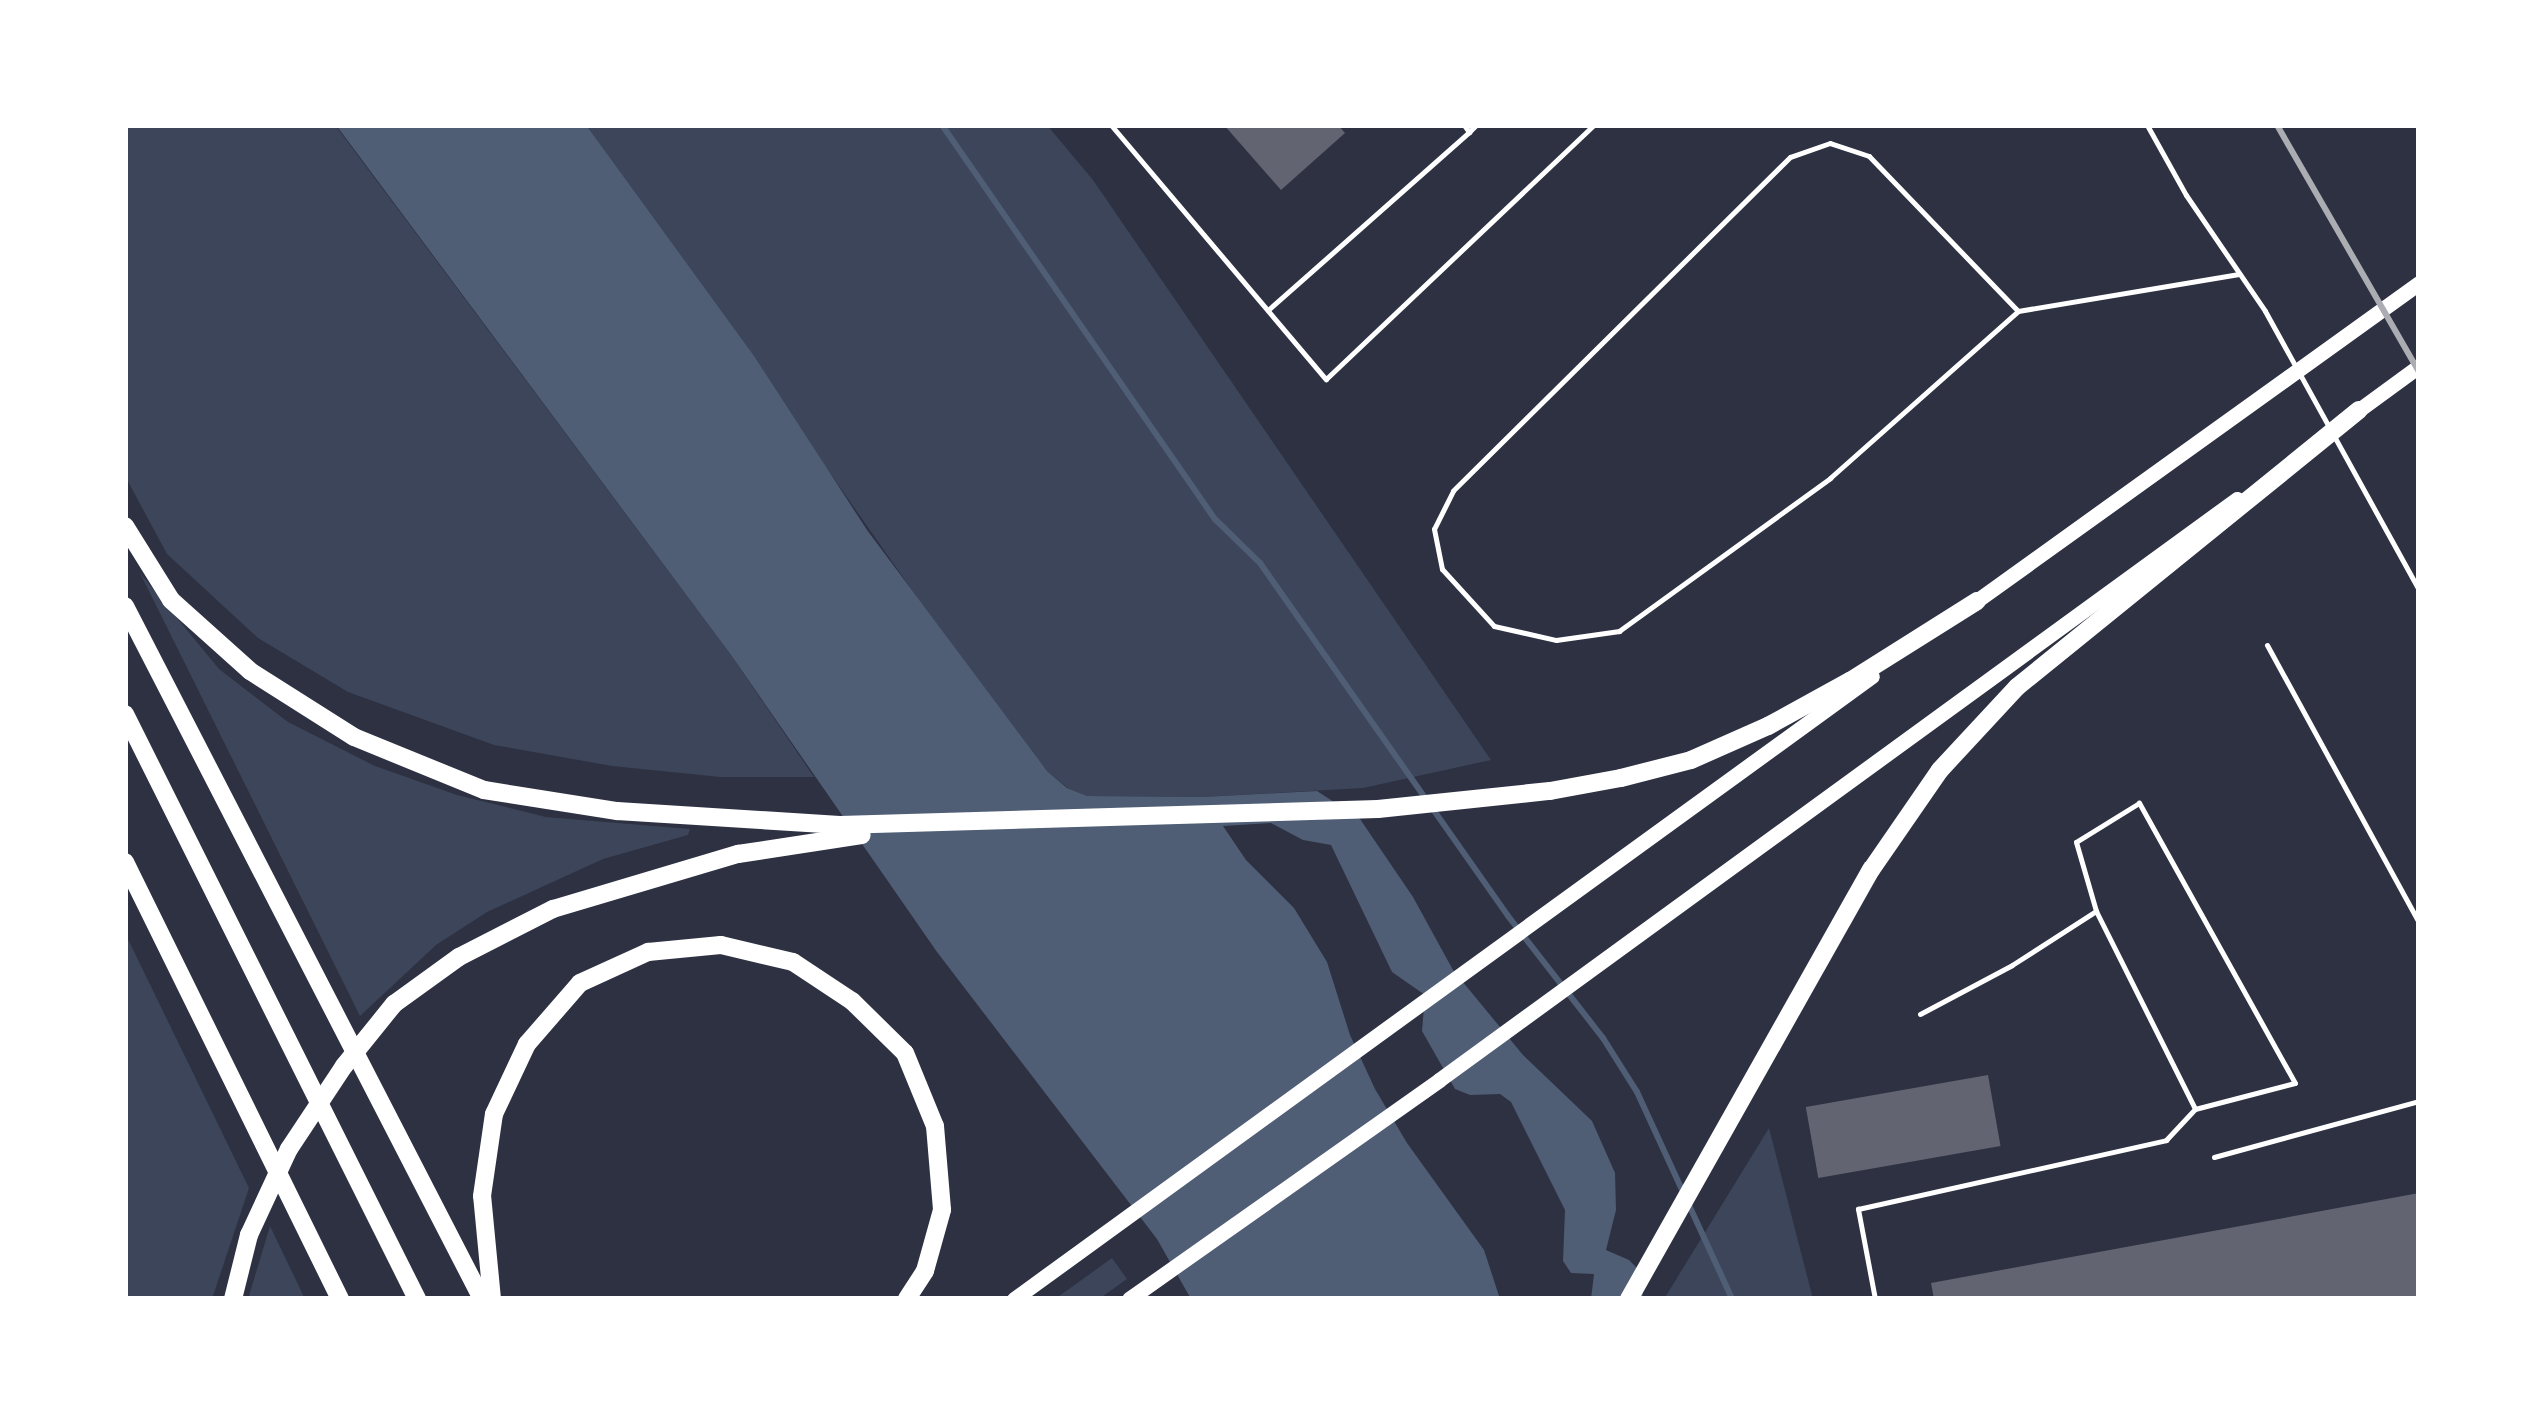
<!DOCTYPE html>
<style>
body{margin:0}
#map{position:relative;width:2544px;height:1424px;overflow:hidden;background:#2d3142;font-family:"Open Sans",sans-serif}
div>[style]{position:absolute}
.green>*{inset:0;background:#3c4559}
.water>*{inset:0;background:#4f5d75}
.stream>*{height:6px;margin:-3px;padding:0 3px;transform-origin:3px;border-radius:3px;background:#4f5d75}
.building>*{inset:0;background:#626471;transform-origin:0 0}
.service>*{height:5px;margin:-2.5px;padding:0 2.5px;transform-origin:2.5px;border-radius:2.5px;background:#fff}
.primary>*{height:15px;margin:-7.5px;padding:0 7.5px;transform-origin:7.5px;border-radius:7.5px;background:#fff}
.motorway>*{height:18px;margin:-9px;padding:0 9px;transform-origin:9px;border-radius:9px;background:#fff}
.rail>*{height:6px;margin:-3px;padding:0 3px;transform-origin:3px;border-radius:3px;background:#abadb3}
span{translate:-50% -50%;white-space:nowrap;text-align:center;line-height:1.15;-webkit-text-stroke:8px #fff;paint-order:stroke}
.frame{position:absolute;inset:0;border:128px solid #fff;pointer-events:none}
</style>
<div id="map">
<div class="green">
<i style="clip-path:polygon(125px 125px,335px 125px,731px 655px,814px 777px,720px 777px,612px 766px,494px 745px,348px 692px,258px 638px,167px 554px,125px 476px)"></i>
<i style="clip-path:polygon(586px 125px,1047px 125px,1093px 180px,1491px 760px,1363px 788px,1203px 797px,1086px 796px,1068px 788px,1047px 771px,975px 680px)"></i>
<i style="clip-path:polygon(140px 573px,219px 669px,288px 722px,375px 766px,457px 795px,546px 817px,690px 829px,688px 835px,603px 859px,487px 912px,436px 945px,360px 1016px)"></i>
<i style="clip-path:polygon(125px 933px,249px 1188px,212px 1299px,125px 1299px)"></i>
<i style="clip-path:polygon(1769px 1128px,1813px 1299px,1664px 1299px)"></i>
<i style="clip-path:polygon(270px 1226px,305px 1299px,248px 1299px)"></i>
<i style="clip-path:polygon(1112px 1258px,1127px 1279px,1099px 1299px,1055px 1299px)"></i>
</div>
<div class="water">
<i style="clip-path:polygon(336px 125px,586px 125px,754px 356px,867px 530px,1047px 771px,1067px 788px,1087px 796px,1203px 797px,1317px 791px,1360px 819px,1413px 897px,1453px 970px,1523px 1055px,1592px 1121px,1615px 1173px,1616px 1210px,1606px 1250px,1629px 1260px,1641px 1272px,1643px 1299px,1591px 1299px,1594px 1274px,1571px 1273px,1563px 1261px,1565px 1210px,1511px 1102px,1500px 1094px,1470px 1095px,1455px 1089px,1422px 1031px,1425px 995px,1392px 972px,1331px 845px,1303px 840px,1271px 823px,1223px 826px,1246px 860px,1294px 908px,1327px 962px,1350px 1035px,1375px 1089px,1407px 1143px,1484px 1250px,1500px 1299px,1191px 1299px,1157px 1239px,937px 952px,731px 655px)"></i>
</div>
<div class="stream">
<i style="left:942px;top:125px;width:481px;rotate:55.3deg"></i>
<i style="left:1216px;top:520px;width:62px;rotate:44.3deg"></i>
<i style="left:1260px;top:563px;width:431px;rotate:54.9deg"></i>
<i style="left:1508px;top:916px;width:155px;rotate:52.1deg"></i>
<i style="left:1603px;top:1038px;width:64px;rotate:57.8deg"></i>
<i style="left:1637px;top:1092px;width:228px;rotate:65.3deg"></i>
</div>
<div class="building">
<i style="clip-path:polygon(1224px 125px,1338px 125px,1345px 133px,1281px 190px)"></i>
<i style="left:1988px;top:1075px;width:72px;height:185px;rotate:80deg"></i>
<i style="clip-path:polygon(2419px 1193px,2419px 1297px,1934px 1299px,1931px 1283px)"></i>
</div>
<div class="service">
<i style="left:1111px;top:125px;width:333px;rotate:49.8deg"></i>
<i style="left:1326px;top:379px;width:369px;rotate:-43.5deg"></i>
<i style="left:1464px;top:125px;width:9px;rotate:54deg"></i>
<i style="left:1469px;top:132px;width:10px;rotate:-45deg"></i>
<i style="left:2147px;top:125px;width:80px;rotate:60.9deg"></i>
<i style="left:2186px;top:195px;width:140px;rotate:55.7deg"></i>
<i style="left:2265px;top:311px;width:319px;rotate:61.1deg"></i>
<i style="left:1268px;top:310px;width:268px;rotate:-41.5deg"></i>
<i style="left:2018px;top:311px;width:215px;rotate:-133.9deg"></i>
<i style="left:1869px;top:156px;width:41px;rotate:-161.6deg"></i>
<i style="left:1830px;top:143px;width:42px;rotate:160.7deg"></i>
<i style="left:1790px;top:157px;width:474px;rotate:135.3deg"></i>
<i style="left:1453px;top:491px;width:42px;rotate:116.6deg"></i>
<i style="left:1434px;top:529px;width:41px;rotate:78.7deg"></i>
<i style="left:1442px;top:569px;width:77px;rotate:47.6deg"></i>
<i style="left:1494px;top:626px;width:64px;rotate:12.7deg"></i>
<i style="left:1556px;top:640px;width:64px;rotate:-8.1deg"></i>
<i style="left:1619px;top:631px;width:261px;rotate:-35.9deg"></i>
<i style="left:1830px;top:478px;width:251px;rotate:-41.6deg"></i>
<i style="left:2018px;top:311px;width:224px;rotate:-9.5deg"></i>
<i style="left:2267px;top:645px;width:317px;rotate:61.3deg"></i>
<i style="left:1920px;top:1014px;width:104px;rotate:-28deg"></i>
<i style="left:2012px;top:965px;width:100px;rotate:-32.7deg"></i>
<i style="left:2214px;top:1157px;width:213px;rotate:-15.3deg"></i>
<i style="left:1875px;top:1299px;width:92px;rotate:-100.7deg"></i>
<i style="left:1858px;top:1209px;width:316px;rotate:-12.6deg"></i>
<i style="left:2166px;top:1140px;width:42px;rotate:-46.9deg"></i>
<i style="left:2195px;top:1109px;width:103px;rotate:-14.6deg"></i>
<i style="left:2295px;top:1083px;width:321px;rotate:-119.1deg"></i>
<i style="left:2139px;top:803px;width:74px;rotate:148.2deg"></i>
<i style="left:2076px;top:842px;width:72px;rotate:73.8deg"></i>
<i style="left:2096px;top:911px;width:221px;rotate:63.4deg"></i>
</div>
<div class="primary">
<i style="left:2352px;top:415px;width:83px;rotate:-36.2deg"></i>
<i style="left:1968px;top:607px;width:555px;rotate:-35.69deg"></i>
<i style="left:1014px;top:1299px;width:1060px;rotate:-35.98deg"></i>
<i style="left:1129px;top:1299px;width:380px;rotate:-35.2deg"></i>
<i style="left:1439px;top:1080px;width:987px;rotate:-36.06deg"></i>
</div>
<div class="motorway">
<i style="left:125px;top:526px;width:87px;rotate:58.1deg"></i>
<i style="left:171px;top:600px;width:106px;rotate:41.9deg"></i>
<i style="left:250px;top:671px;width:123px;rotate:32.4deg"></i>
<i style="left:354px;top:737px;width:140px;rotate:22.2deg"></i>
<i style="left:484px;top:790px;width:135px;rotate:9deg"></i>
<i style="left:617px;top:811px;width:223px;rotate:3.6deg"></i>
<i style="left:840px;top:825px;width:538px;rotate:-1.7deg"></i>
<i style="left:1378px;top:809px;width:173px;rotate:-6deg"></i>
<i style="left:1550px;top:791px;width:72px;rotate:-10.4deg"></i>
<i style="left:1621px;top:778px;width:72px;rotate:-14.4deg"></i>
<i style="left:1691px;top:760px;width:84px;rotate:-23.8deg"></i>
<i style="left:1768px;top:726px;width:94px;rotate:-28.8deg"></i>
<i style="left:1850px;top:681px;width:150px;rotate:-32.2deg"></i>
<i style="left:125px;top:606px;width:780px;rotate:62.74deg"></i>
<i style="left:125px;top:714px;width:654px;rotate:63.47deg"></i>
<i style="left:125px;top:862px;width:487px;rotate:63.8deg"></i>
<i style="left:233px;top:1299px;width:66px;rotate:-76deg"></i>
<i style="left:249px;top:1235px;width:95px;rotate:-65.1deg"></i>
<i style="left:289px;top:1149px;width:100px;rotate:-56.5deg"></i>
<i style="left:344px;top:1066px;width:80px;rotate:-51.1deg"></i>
<i style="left:394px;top:1004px;width:80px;rotate:-35.9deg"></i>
<i style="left:459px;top:957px;width:106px;rotate:-27.1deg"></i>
<i style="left:553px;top:909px;width:193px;rotate:-16.6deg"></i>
<i style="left:738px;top:854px;width:125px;rotate:-8.7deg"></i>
<i style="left:492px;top:1299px;width:103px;rotate:-95.5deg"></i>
<i style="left:482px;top:1196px;width:83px;rotate:-81.7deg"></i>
<i style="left:494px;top:1114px;width:77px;rotate:-64.8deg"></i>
<i style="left:527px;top:1044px;width:81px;rotate:-49deg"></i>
<i style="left:580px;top:983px;width:75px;rotate:-24.5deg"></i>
<i style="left:648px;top:952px;width:73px;rotate:-5.5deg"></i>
<i style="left:721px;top:945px;width:74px;rotate:13.3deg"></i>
<i style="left:793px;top:962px;width:71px;rotate:33.5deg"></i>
<i style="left:852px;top:1001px;width:74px;rotate:44.5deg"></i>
<i style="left:905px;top:1053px;width:79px;rotate:67.7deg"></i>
<i style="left:935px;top:1126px;width:84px;rotate:85.2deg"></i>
<i style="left:942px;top:1210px;width:63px;rotate:105.6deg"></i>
<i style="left:925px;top:1271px;width:33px;rotate:123deg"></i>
<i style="left:1629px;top:1299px;width:493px;rotate:-60.6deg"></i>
<i style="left:1871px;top:870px;width:121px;rotate:-55.4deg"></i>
<i style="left:1940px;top:770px;width:113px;rotate:-47.1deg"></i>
<i style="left:2017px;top:687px;width:440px;rotate:-39deg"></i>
</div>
<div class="rail">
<i style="left:2277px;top:125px;width:285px;rotate:60.1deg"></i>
</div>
<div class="frame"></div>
</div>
